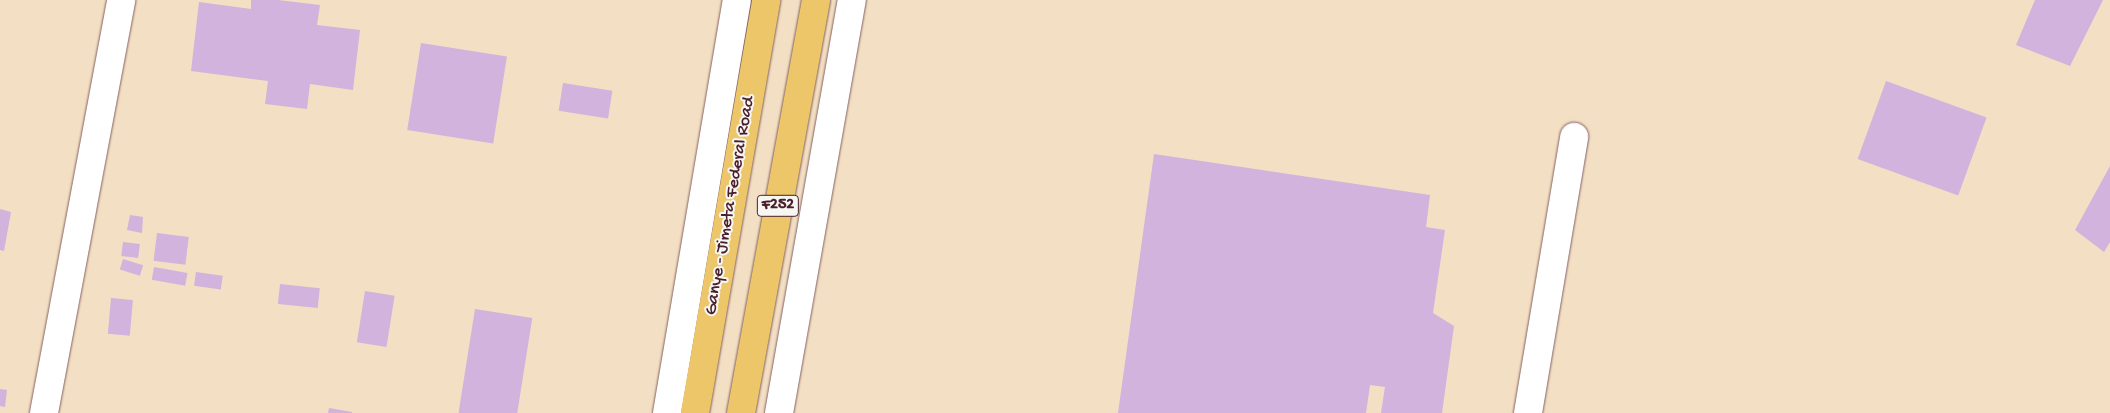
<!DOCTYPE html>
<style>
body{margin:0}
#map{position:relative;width:2110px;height:413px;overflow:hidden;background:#f3dfc4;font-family:"Gochi Hand",sans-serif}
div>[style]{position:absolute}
.building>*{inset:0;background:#d1b3dd;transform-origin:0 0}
.roads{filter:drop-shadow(0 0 1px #856261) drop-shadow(0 0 1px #856261)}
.minor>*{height:28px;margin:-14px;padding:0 14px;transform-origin:14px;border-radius:14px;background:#fff}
.major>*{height:28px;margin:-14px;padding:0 14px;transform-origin:14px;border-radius:14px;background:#ecc669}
span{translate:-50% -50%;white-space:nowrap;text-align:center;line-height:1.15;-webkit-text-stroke:4px #f6f6f2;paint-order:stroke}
.shield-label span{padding:1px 4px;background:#f6f6f2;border:1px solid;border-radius:4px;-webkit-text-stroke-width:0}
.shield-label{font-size:16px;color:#4a1f2b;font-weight:700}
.street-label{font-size:18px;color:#4a1f2b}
</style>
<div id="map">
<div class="building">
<i style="clip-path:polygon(251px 0,278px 0,320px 5px,317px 25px,360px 30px,353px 90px,310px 84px,307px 109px,265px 104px,268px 81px,191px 71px,199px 2px,251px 9px)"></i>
<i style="clip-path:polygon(2035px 0,2103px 0,2070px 66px,2016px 45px)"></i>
<i style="left:421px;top:43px;width:87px;height:88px;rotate:9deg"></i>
<i style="left:1886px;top:81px;width:107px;height:83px;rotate:20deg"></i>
<i style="left:563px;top:83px;width:50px;height:28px;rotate:9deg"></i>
<i style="clip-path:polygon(1154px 154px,1430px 195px,1426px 227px,1445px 230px,1433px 313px,1454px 326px,1442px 413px,1381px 413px,1385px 387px,1370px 385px,1366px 413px,1118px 413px)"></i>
<i style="clip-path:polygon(2110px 166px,2110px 242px,2104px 252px,2075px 230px)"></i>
<i style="clip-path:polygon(0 209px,11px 212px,4px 251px,0 250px)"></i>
<i style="clip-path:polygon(130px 215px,143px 217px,142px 233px,127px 230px)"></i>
<i style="left:157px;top:233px;width:32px;height:28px;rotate:7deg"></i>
<i style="left:123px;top:242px;width:17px;height:14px;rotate:7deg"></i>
<i style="left:123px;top:259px;width:21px;height:11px;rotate:17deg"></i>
<i style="left:154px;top:267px;width:34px;height:13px;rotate:10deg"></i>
<i style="left:196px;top:272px;width:27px;height:14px;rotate:8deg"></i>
<i style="left:280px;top:284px;width:40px;height:20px;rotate:6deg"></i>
<i style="left:365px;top:291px;width:30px;height:52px;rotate:9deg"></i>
<i style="left:111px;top:298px;width:22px;height:36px;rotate:5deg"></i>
<i style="left:475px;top:309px;width:58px;height:105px;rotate:9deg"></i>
<i style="clip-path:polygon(0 389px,7px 390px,5px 407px,0 406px)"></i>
<i style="clip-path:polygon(329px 408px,352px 412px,352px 413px,328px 413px)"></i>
</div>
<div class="roads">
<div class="minor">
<i style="left:44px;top:413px;width:420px;rotate:-79.4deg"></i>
<i style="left:667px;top:413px;width:419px;rotate:-80.4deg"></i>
<i style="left:779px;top:413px;width:419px;rotate:-80deg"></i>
<i style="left:1528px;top:413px;width:280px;rotate:-80.5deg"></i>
</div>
<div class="major">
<i style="left:695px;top:413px;width:419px;rotate:-80.2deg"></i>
<i style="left:741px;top:413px;width:420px;rotate:-79.7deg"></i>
</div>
</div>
<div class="shield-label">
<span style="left:778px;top:206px">F252</span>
</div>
<div class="street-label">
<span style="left:731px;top:206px;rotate:-80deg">Ganye - Jimeta Federal Road</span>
</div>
</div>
